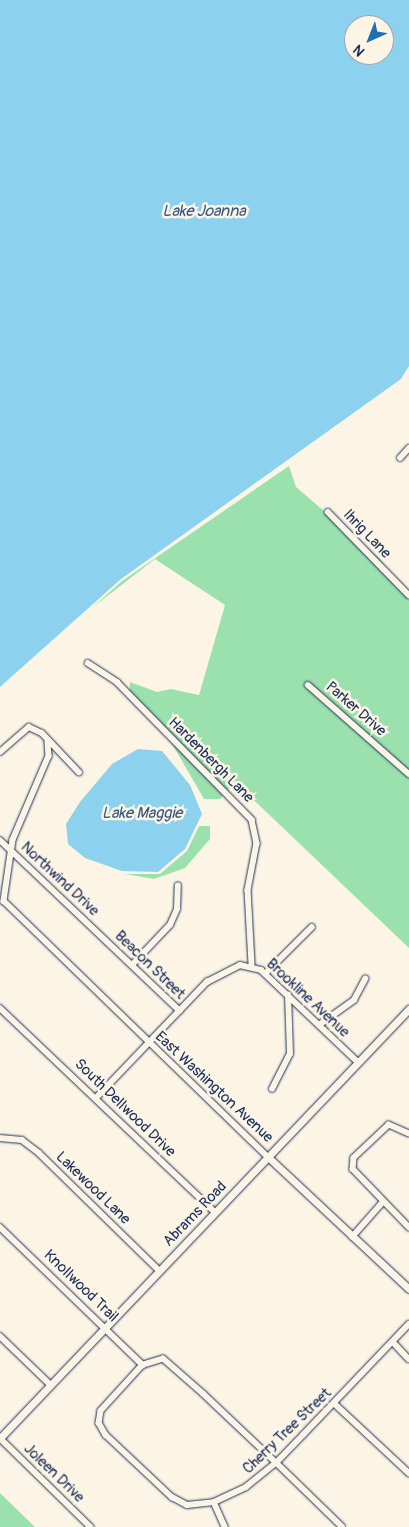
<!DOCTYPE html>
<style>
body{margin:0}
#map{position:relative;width:409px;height:1527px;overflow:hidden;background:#fcf5e5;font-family:Pangolin,sans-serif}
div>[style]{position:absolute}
.green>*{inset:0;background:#9be1ae}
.water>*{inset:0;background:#8cd1ee}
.roads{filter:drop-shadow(0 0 1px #1b2f5e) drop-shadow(0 0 1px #1b2f5e)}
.minor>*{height:5.5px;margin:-2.75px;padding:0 2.75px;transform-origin:2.75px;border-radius:2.75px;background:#fcf5e5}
.tertiary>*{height:7px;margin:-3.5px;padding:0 3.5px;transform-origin:3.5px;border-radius:3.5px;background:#fcf5e5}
span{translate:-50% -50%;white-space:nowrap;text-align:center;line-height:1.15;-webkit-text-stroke:5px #fcf5e5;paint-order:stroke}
.street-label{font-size:15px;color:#1b2f5e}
.water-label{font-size:16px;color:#375882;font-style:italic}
.north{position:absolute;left:344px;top:15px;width:50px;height:50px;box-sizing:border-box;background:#fcf5e5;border:1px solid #a2a6af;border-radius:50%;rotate:224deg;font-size:14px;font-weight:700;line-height:20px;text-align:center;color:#1b2f5e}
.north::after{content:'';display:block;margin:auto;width:18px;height:22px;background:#1f6fb2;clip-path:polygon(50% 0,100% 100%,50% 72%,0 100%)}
</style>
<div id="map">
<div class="green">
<i style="clip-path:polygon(289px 466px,296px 487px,379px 558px,409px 600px,409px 948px,235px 782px,220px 799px,204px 799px,164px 730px,129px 699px,130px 682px,157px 692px,171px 689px,199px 695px,225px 605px,155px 559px,93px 607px,122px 581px)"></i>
<i style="clip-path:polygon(199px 826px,210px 826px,210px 839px,185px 868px,154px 879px,125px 874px,160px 874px,187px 851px)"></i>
<i style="clip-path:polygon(0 1493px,35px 1527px,0 1527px)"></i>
</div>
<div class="water">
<i style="clip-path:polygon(evenodd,0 0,409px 0,409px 366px,401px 379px,121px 579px,0 687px,0 0,354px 25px,384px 25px,384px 55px,354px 55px,354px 25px)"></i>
<i style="clip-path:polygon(138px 749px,162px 751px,190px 785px,202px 814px,185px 849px,158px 872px,122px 871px,85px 858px,68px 844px,66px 824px,80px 802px,112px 764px)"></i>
</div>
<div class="roads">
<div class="minor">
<i style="left:400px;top:458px;width:13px;rotate:-48deg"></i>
<i style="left:328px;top:512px;width:116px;rotate:45.7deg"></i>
<i style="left:88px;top:663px;width:35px;rotate:33deg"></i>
<i style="left:117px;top:682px;width:193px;rotate:45.6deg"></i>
<i style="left:252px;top:820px;width:24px;rotate:78deg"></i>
<i style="left:257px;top:843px;width:48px;rotate:100.8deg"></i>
<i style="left:248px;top:890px;width:74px;rotate:86.9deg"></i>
<i style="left:308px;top:685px;width:135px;rotate:41.4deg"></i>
<i style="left:48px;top:742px;width:14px;rotate:86deg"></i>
<i style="left:49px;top:756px;width:91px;rotate:113.2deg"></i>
<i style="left:13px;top:840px;width:62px;rotate:98.4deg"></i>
<i style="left:4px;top:901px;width:368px;rotate:44.1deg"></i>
<i style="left:0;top:752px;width:38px;rotate:-41deg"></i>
<i style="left:29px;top:727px;width:14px;rotate:25deg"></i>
<i style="left:42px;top:733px;width:54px;rotate:46.5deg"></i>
<i style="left:0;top:840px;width:248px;rotate:43.5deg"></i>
<i style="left:132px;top:965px;width:55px;rotate:-46.5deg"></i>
<i style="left:170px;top:925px;width:17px;rotate:-66deg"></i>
<i style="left:177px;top:909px;width:23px;rotate:-88deg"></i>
<i style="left:265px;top:974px;width:66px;rotate:-45deg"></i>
<i style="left:0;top:1008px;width:296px;rotate:43.5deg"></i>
<i style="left:319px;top:1025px;width:43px;rotate:-35.5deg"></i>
<i style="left:354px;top:1000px;width:24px;rotate:-62deg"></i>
<i style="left:272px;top:1089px;width:39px;rotate:-63deg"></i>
<i style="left:290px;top:1054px;width:59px;rotate:-91.9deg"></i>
<i style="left:96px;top:1098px;width:161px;rotate:-46.3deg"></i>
<i style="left:207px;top:982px;width:37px;rotate:-27deg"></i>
<i style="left:240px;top:965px;width:22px;rotate:13deg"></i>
<i style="left:261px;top:970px;width:134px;rotate:43.5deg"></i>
<i style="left:409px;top:1134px;width:22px;rotate:-156deg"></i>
<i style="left:389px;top:1125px;width:48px;rotate:136.7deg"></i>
<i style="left:354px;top:1158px;width:11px;rotate:95deg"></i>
<i style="left:353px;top:1169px;width:81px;rotate:46deg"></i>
<i style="left:0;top:1138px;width:22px;rotate:5deg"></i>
<i style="left:22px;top:1140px;width:21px;rotate:37deg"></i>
<i style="left:39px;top:1153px;width:169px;rotate:44.3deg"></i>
<i style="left:0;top:1227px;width:199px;rotate:44deg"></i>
<i style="left:352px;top:1237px;width:47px;rotate:-48.5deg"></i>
<i style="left:0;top:1336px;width:71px;rotate:43.9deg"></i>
<i style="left:393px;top:1342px;width:23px;rotate:47deg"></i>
<i style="left:334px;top:1403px;width:103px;rotate:43deg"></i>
<i style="left:0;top:1438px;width:127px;rotate:44.4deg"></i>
<i style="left:214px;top:1502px;width:27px;rotate:66deg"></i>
<i style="left:342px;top:1527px;width:92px;rotate:-135.9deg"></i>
<i style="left:276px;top:1463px;width:100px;rotate:-136.6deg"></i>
<i style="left:203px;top:1394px;width:53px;rotate:-138.8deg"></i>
<i style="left:163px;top:1359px;width:21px;rotate:163deg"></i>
<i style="left:143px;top:1365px;width:62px;rotate:132.4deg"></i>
<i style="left:101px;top:1411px;width:12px;rotate:99deg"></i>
<i style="left:99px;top:1423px;width:14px;rotate:60deg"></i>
<i style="left:106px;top:1435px;width:91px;rotate:43.2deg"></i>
<i style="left:172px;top:1497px;width:17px;rotate:28deg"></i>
<i style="left:187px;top:1505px;width:27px;rotate:-6deg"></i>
<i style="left:214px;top:1502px;width:35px;rotate:-25deg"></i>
<i style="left:246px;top:1487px;width:38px;rotate:-39deg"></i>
<i style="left:276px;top:1463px;width:39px;rotate:-46deg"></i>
<i style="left:303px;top:1435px;width:153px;rotate:-46.3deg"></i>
</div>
<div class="tertiary">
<i style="left:268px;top:1157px;width:193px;rotate:43.1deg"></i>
<i style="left:0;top:1438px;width:593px;rotate:-46.37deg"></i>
</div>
</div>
<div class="street-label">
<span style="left:367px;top:534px;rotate:46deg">Ihrig Lane</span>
<span style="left:356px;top:709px;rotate:41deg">Parker Drive</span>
<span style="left:211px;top:760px;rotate:45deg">Hardenbergh Lane</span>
<span style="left:60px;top:879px;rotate:43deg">Northwind Drive</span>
<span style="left:150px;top:965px;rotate:44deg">Beacon Street</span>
<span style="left:308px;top:998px;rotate:43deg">Brookline Avenue</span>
<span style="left:214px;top:1087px;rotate:43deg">East Washington Avenue</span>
<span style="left:125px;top:1108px;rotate:44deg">South Dellwood Drive</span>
<span style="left:93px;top:1188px;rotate:44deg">Lakewood Lane</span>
<span style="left:195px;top:1214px;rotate:-46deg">Abrams Road</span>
<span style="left:81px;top:1286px;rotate:44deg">Knollwood Trail</span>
<span style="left:287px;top:1431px;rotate:-44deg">Cherry Tree Street</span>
<span style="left:54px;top:1473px;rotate:44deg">Joleen Drive</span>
</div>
<div class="water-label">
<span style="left:204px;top:211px">Lake Joanna</span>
<span style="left:142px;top:813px">Lake Maggie</span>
</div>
<div class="north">N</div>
</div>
